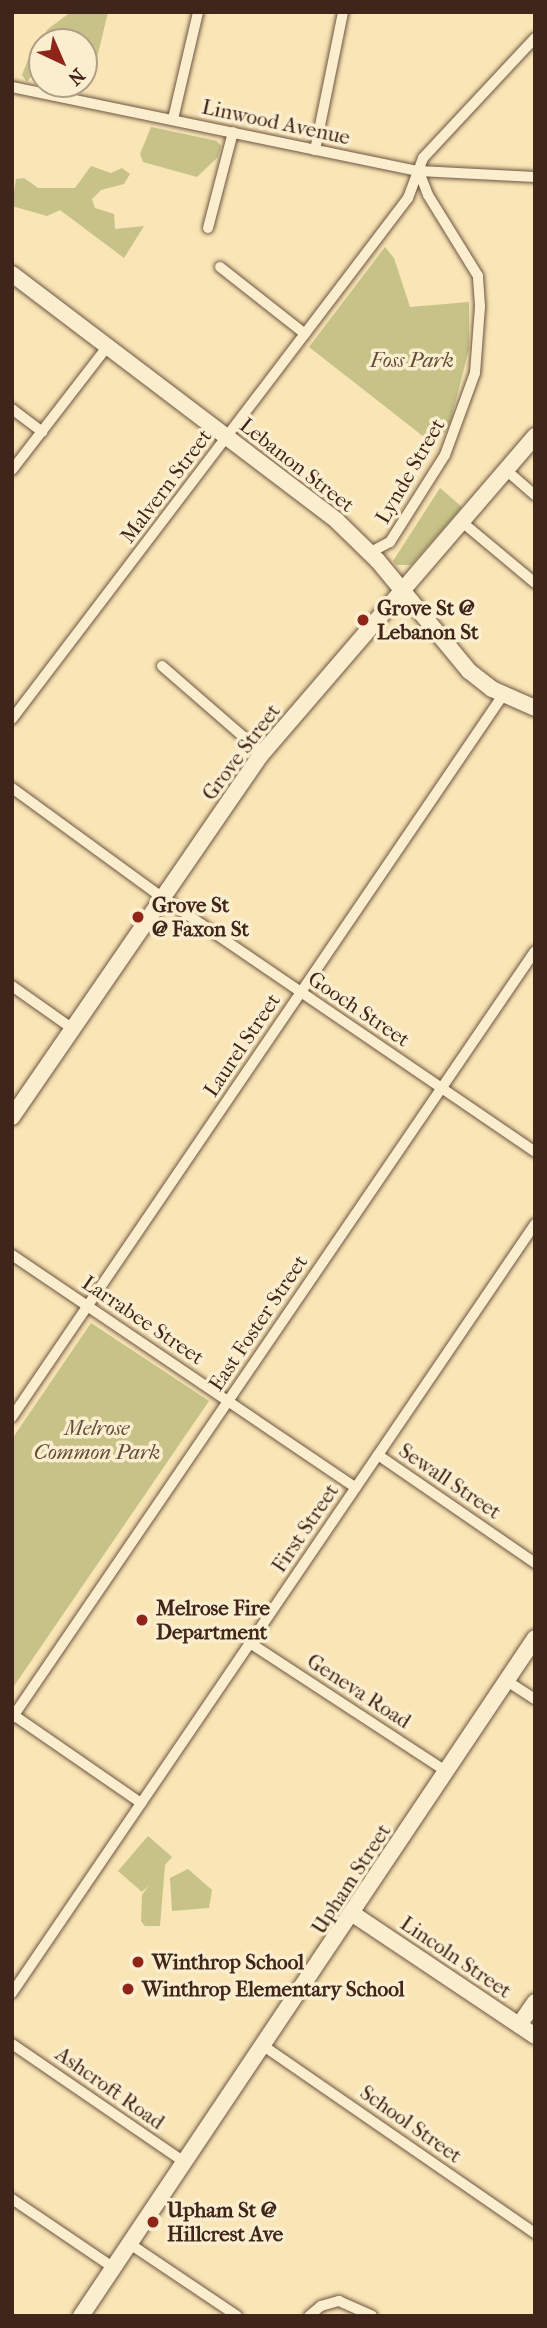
<!DOCTYPE html>
<style>
body{margin:0}
#map{position:relative;width:547px;height:2328px;overflow:hidden;background:#f9e5b5;font-family:"IM FELL French Canon",serif}
div>[style]{position:absolute}
.green>*{inset:0;background:#c6c288}
.roads{filter:drop-shadow(0 0 2px #6e5542) drop-shadow(0 0 2px #6e5542)}
.street>*{height:10px;margin:-5px;padding:0 5px;transform-origin:5px;border-radius:5px;background:#fbeecf}
.secondary>*{height:16px;margin:-8px;padding:0 8px;transform-origin:8px;border-radius:8px;background:#fbeecf}
.dots>*{width:19px;height:19px;translate:-50% -50%;box-sizing:border-box;border:4px solid #fbeecf;border-radius:50%}
span{translate:-50% -50%;white-space:nowrap;text-align:center;line-height:1.15;-webkit-text-stroke:7px #fbeecf;paint-order:stroke}
.street-label{font-size:21px;color:#40251b}
.park-label{font-size:21px;color:#624c36;font-style:italic}
.poi-label{font-size:21px;color:#40251b;font-weight:700}
.left{translate:0 -50%;text-align:left}
.frame{position:absolute;inset:0;border:14px solid #40251b;pointer-events:none}
.north{position:absolute;left:28px;top:28px;width:70px;height:70px;box-sizing:border-box;background:#fbeecf;border:2px solid #b09e87;border-radius:50%;rotate:136deg;font-size:19px;font-weight:700;line-height:28px;text-align:center;color:#40251b}
.north::after{content:'';display:block;margin:auto;width:24px;height:32px;background:#8f2418;clip-path:polygon(50% 0,100% 100%,50% 72%,0 100%)}
</style>
<div id="map">
<div class="green">
<i style="clip-path:polygon(71px 12px,108px 12px,97px 58px,87px 51px,87px 41px,42px 42px,42px 60px,27px 82px,22px 75px,32px 49px,48px 29px)"></i>
<i style="clip-path:polygon(151px 127px,217px 141px,221px 146px,218px 157px,197px 177px,143px 162px,140px 154px)"></i>
<i style="clip-path:polygon(91px 166px,111px 173px,122px 168px,130px 174px,124px 184px,101px 190px,92px 199px,95px 208px,114px 214px,115px 229px,144px 226px,124px 258px,60px 210px,47px 216px,12px 206px,16px 179px,24px 178px,38px 188px,75px 188px)"></i>
<i style="clip-path:polygon(385px 247px,394px 258px,410px 307px,469px 302px,469px 349px,449px 427px,433px 444px,309px 347px)"></i>
<i style="clip-path:polygon(440px 488px,462px 507px,411px 565px,396px 565px,393px 561px)"></i>
<i style="clip-path:polygon(91px 1323px,209px 1401px,12px 1689px,12px 1439px)"></i>
<i style="clip-path:polygon(148px 1836px,172px 1857px,165px 1865px,160px 1926px,145px 1926px,141px 1921px,142px 1895px,149px 1885px,142px 1892px,118px 1871px)"></i>
<i style="clip-path:polygon(188px 1869px,212px 1890px,209px 1908px,172px 1911px,170px 1878px)"></i>
</div>
<div class="roads">
<div class="street">
<i style="left:12px;top:87px;width:416px;rotate:11.7deg"></i>
<i style="left:419px;top:171px;width:116px;rotate:3deg"></i>
<i style="left:173px;top:119px;width:110px;rotate:-76.8deg"></i>
<i style="left:315px;top:150px;width:141px;rotate:-78.5deg"></i>
<i style="left:208px;top:228px;width:99px;rotate:-75.4deg"></i>
<i style="left:220px;top:267px;width:108px;rotate:38.2deg"></i>
<i style="left:12px;top:409px;width:38px;rotate:37deg"></i>
<i style="left:12px;top:470px;width:157px;rotate:-52.3deg"></i>
<i style="left:506px;top:470px;width:38px;rotate:41deg"></i>
<i style="left:462px;top:522px;width:95px;rotate:39.9deg"></i>
<i style="left:369px;top:553px;width:24px;rotate:-28deg"></i>
<i style="left:390px;top:542px;width:103px;rotate:-57.7deg"></i>
<i style="left:445px;top:455px;width:87px;rotate:-69.9deg"></i>
<i style="left:475px;top:373px;width:67px;rotate:-85.7deg"></i>
<i style="left:480px;top:306px;width:30px;rotate:-94deg"></i>
<i style="left:478px;top:276px;width:95px;rotate:-121.7deg"></i>
<i style="left:428px;top:195px;width:26px;rotate:-111deg"></i>
<i style="left:162px;top:666px;width:133px;rotate:41deg"></i>
<i style="left:12px;top:719px;width:654px;rotate:-52.76deg"></i>
<i style="left:408px;top:198px;width:43px;rotate:-69.4deg"></i>
<i style="left:423px;top:158px;width:164px;rotate:-47deg"></i>
<i style="left:12px;top:788px;width:187px;rotate:36.1deg"></i>
<i style="left:163px;top:898px;width:450px;rotate:34.3deg"></i>
<i style="left:12px;top:986px;width:75px;rotate:35.2deg"></i>
<i style="left:12px;top:1255px;width:415px;rotate:34.1deg"></i>
<i style="left:12px;top:1417px;width:873px;rotate:-55.78deg"></i>
<i style="left:378px;top:1455px;width:191px;rotate:34.5deg"></i>
<i style="left:250px;top:1643px;width:235px;rotate:33.2deg"></i>
<i style="left:507px;top:1681px;width:33px;rotate:33deg"></i>
<i style="left:12px;top:1714px;width:157px;rotate:34.6deg"></i>
<i style="left:12px;top:1718px;width:928px;rotate:-55.71deg"></i>
<i style="left:12px;top:1993px;width:930px;rotate:-55.78deg"></i>
<i style="left:12px;top:2044px;width:211px;rotate:34.4deg"></i>
<i style="left:265px;top:2047px;width:328px;rotate:34.6deg"></i>
<i style="left:12px;top:2199px;width:123px;rotate:34.1deg"></i>
<i style="left:130px;top:2244px;width:129px;rotate:33.9deg"></i>
<i style="left:309px;top:2316px;width:16px;rotate:-40deg"></i>
<i style="left:321px;top:2306px;width:19px;rotate:-16deg"></i>
<i style="left:339px;top:2301px;width:36px;rotate:24deg"></i>
</div>
<div class="secondary">
<i style="left:12px;top:274px;width:408px;rotate:37.2deg"></i>
<i style="left:337px;top:521px;width:57px;rotate:44.3deg"></i>
<i style="left:378px;top:561px;width:143px;rotate:50.4deg"></i>
<i style="left:469px;top:671px;width:29px;rotate:38deg"></i>
<i style="left:492px;top:689px;width:47px;rotate:23.8deg"></i>
<i style="left:12px;top:1117px;width:438px;rotate:-55.5deg"></i>
<i style="left:260px;top:756px;width:422px;rotate:-49.3deg"></i>
<i style="left:353px;top:1914px;width:219px;rotate:33.8deg"></i>
<i style="left:519px;top:2025px;width:28px;rotate:-55deg"></i>
<i style="left:81px;top:2316px;width:816px;rotate:-56.19deg"></i>
</div>
</div>
<div class="dots">
<i style="left:363px;top:620px;background:#8f2418"></i>
<i style="left:138px;top:917px;background:#8f2418"></i>
<i style="left:142px;top:1620px;background:#8f2418"></i>
<i style="left:138px;top:1962px;background:#8f2418"></i>
<i style="left:128px;top:1989px;background:#8f2418"></i>
<i style="left:153px;top:2222px;background:#8f2418"></i>
</div>
<div class="street-label">
<span style="left:276px;top:122px;rotate:12deg">Linwood Avenue</span>
<span style="left:297px;top:465px;rotate:38deg">Lebanon Street</span>
<span style="left:410px;top:471px;rotate:-60deg">Lynde Street</span>
<span style="left:166px;top:486px;rotate:-53deg">Malvern Street</span>
<span style="left:241px;top:752px;rotate:-53deg">Grove Street</span>
<span style="left:359px;top:1009px;rotate:34deg">Gooch Street</span>
<span style="left:242px;top:1045px;rotate:-56deg">Laurel Street</span>
<span style="left:143px;top:1320px;rotate:34deg">Larrabee Street</span>
<span style="left:258px;top:1323px;rotate:-56deg">East Foster Street</span>
<span style="left:450px;top:1481px;rotate:34deg">Sewall Street</span>
<span style="left:305px;top:1528px;rotate:-56deg">First Street</span>
<span style="left:359px;top:1691px;rotate:33deg">Geneva Road</span>
<span style="left:351px;top:1879px;rotate:-57deg">Upham Street</span>
<span style="left:456px;top:1957px;rotate:34deg">Lincoln Street</span>
<span style="left:110px;top:2088px;rotate:35deg">Ashcroft Road</span>
<span style="left:411px;top:2124px;rotate:35deg">School Street</span>
</div>
<div class="park-label">
<span style="left:412px;top:360px">Foss Park</span>
<span style="left:97px;top:1440px">Melrose<br>Common Park</span>
</div>
<div class="poi-label">
<span class="left" style="left:377px;top:620px">Grove St @<br>Lebanon St</span>
<span class="left" style="left:152px;top:917px">Grove St<br>@ Faxon St</span>
<span class="left" style="left:156px;top:1620px">Melrose Fire<br>Department</span>
<span class="left" style="left:152px;top:1962px">Winthrop School</span>
<span class="left" style="left:142px;top:1989px">Winthrop Elementary School</span>
<span class="left" style="left:167px;top:2222px">Upham St @<br>Hillcrest Ave</span>
</div>
<div class="frame"></div>
<div class="north">N</div>
</div>
